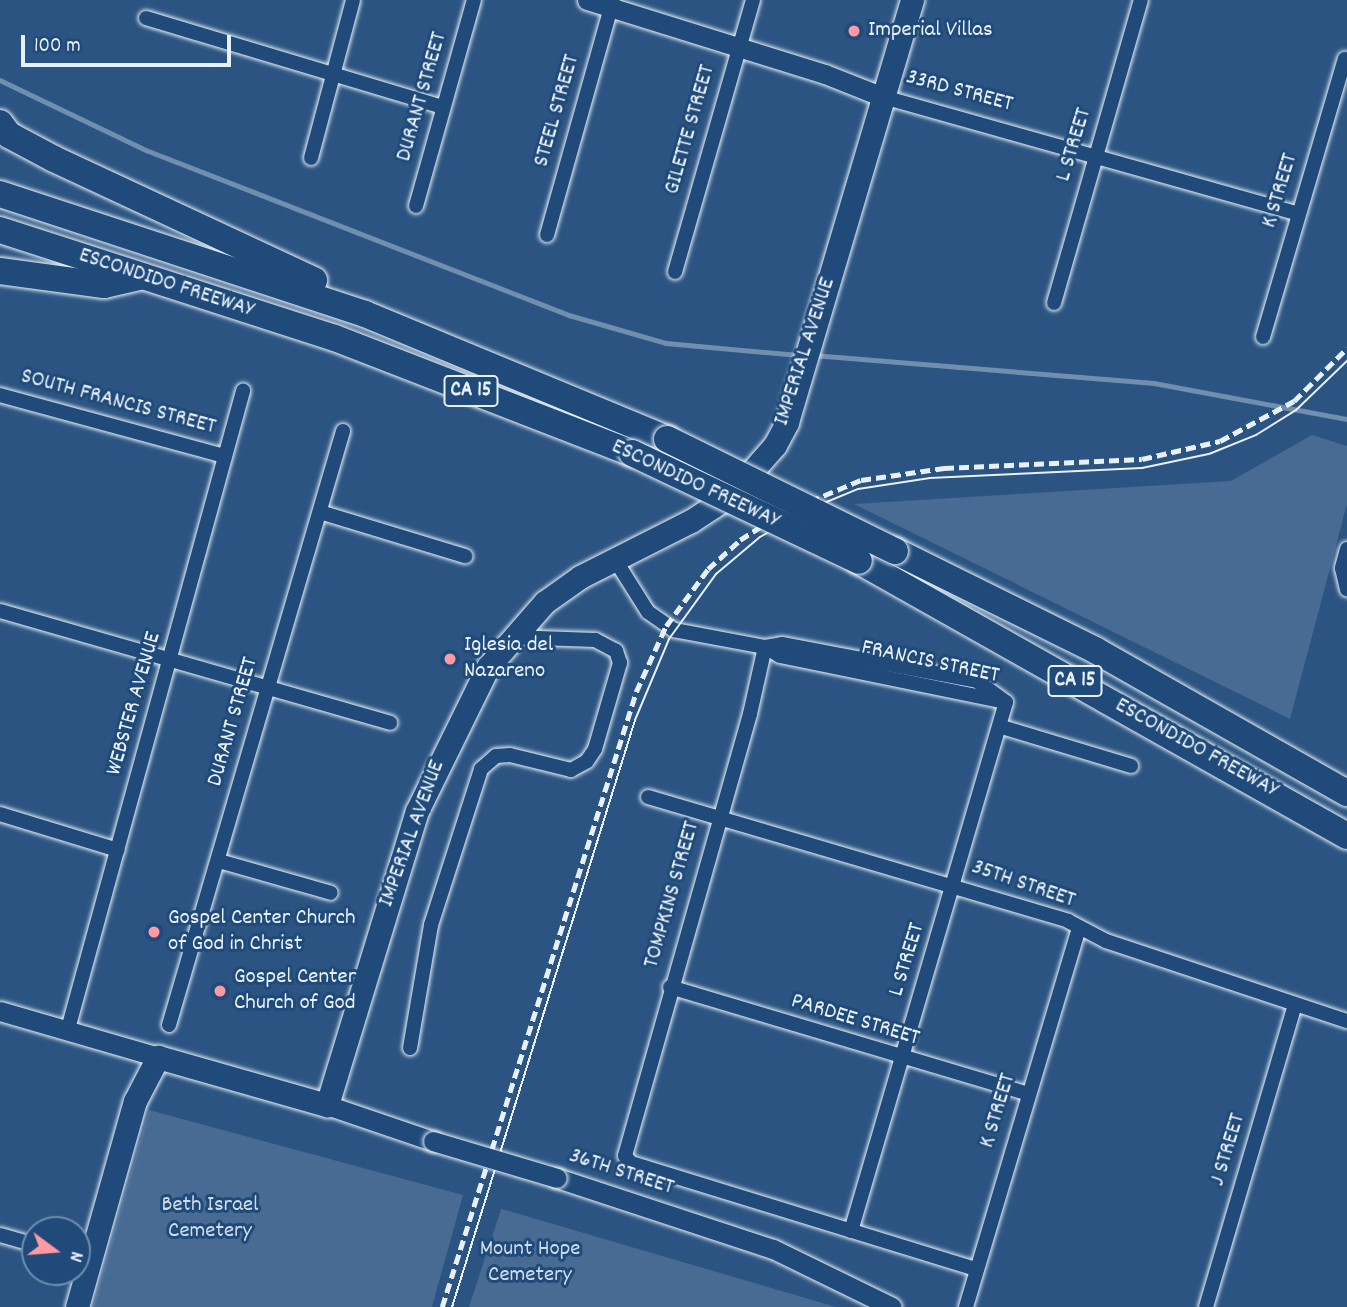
<!DOCTYPE html>
<style>
body{margin:0}
#map{position:relative;width:1347px;height:1307px;overflow:hidden;background:#2b5482;font-family:Dekko,sans-serif}
div>[style]{position:absolute}
.green>*{inset:0;background:#476b93}
.stream>*{height:4.5px;margin:-2.25px;padding:0 2.25px;transform-origin:2.25px;border-radius:2.25px;background:#708ead}
.roads{filter:drop-shadow(0 0 2px #e8f1f8) drop-shadow(0 0 2px #e8f1f8)}
.street>*{height:14px;margin:-7px;padding:0 7px;transform-origin:7px;border-radius:7px;background:#1f4a7a}
.secondary>*{height:19px;margin:-9.5px;padding:0 9.5px;transform-origin:9.5px;border-radius:9.5px;background:#1f4a7a}
.primary>*{height:23px;margin:-11.5px;padding:0 11.5px;transform-origin:11.5px;border-radius:11.5px;background:#1f4a7a}
.highway>*{height:26px;margin:-13px;padding:0 13px;transform-origin:13px;border-radius:13px;background:#1f4a7a}
.tram>*{height:2px;margin:-1px;padding:0 1px;transform-origin:1px;border-radius:1px;background:#e8f1f8}
.rail>*{height:4.5px;margin-top:-2.25px;transform-origin:0;background:repeating-linear-gradient(90deg,#e8f1f8 0 10px,transparent 0 15px)}
.bridges{filter:drop-shadow(0 0 2px #e8f1f8) drop-shadow(0 0 2px #e8f1f8)}
.secondary-bridge>*{height:19px;margin:-9.5px;padding:0 9.5px;transform-origin:9.5px;border-radius:9.5px;background:#1f4a7a}
.highway-bridge>*{height:26px;margin:-13px;padding:0 13px;transform-origin:13px;border-radius:13px;background:#1f4a7a}
.dots>*{width:19px;height:19px;translate:-50% -50%;box-sizing:border-box;border:4px solid #1f4a7a;border-radius:50%}
span{translate:-50% -50%;white-space:nowrap;text-align:center;line-height:1.15;-webkit-text-stroke:6px #1f4a7a;paint-order:stroke}
.shield-label span{padding:2px 5px;background:#1f4a7a;border:2px solid;border-radius:5px;-webkit-text-stroke-width:0}
.shield-label{font-size:21px;color:#e8f1f8;font-weight:700}
.poi-label{font-size:23px;color:#e8f1f8}
.left{translate:0 -50%;text-align:left}
.street-label{font-size:23px;color:#e8f1f8}
.park-label{font-size:23px;color:#d0dde9}
.north{position:absolute;left:21px;top:1216px;width:70px;height:70px;box-sizing:border-box;background:#1f4a7a;border:2px solid #6f8dac;border-radius:50%;rotate:106deg;font-size:19px;font-weight:700;line-height:28px;text-align:center;color:#e8f1f8}
.north::after{content:'';display:block;margin:auto;width:24px;height:32px;background:#ff9aa2;clip-path:polygon(50% 0,100% 100%,50% 72%,0 100%)}
.scale{position:absolute;left:21px;top:35px;width:210px;height:32px;box-sizing:border-box;border:4px solid #e8f1f8;border-top:0;padding-left:9px;font-size:21px;line-height:24px;white-space:nowrap;color:#e8f1f8;-webkit-text-stroke:5px #1f4a7a;paint-order:stroke}
</style>
<div id="map">
<div class="green">
<i style="clip-path:polygon(1312px 435px,1347px 446px,1347px 504px,1290px 719px,854px 504px,1231px 481px)"></i>
<i style="clip-path:polygon(149px 1110px,463px 1195px,432px 1307px,93px 1307px)"></i>
<i style="clip-path:polygon(501px 1209px,502px 1209px,836px 1307px,469px 1307px)"></i>
</div>
<div class="stream">
<i style="left:0;top:80px;width:162px;rotate:25.6deg"></i>
<i style="left:146px;top:150px;width:454px;rotate:21.3deg"></i>
<i style="left:569px;top:315px;width:101px;rotate:16.1deg"></i>
<i style="left:666px;top:343px;width:133px;rotate:5.2deg"></i>
<i style="left:813px;top:355px;width:342px;rotate:4.7deg"></i>
<i style="left:1154px;top:383px;width:196px;rotate:10.6deg"></i>
</div>
<div class="roads">
<div class="street">
<i style="left:146px;top:18px;width:310px;rotate:16.7deg"></i>
<i style="left:883px;top:97px;width:430px;rotate:15.7deg"></i>
<i style="left:311px;top:158px;width:163px;rotate:-75.1deg"></i>
<i style="left:416px;top:206px;width:214px;rotate:-74.3deg"></i>
<i style="left:547px;top:235px;width:244px;rotate:-74.3deg"></i>
<i style="left:675px;top:272px;width:283px;rotate:-74deg"></i>
<i style="left:1054px;top:303px;width:315px;rotate:-74deg"></i>
<i style="left:1263px;top:337px;width:290px;rotate:-73.6deg"></i>
<i style="left:0;top:395px;width:233px;rotate:15.2deg"></i>
<i style="left:320px;top:512px;width:152px;rotate:16.9deg"></i>
<i style="left:1347px;top:549px;width:20px;rotate:105deg"></i>
<i style="left:1342px;top:568px;width:22px;rotate:77deg"></i>
<i style="left:614px;top:558px;width:64px;rotate:57.8deg"></i>
<i style="left:648px;top:612px;width:32px;rotate:35deg"></i>
<i style="left:674px;top:630px;width:93px;rotate:10.6deg"></i>
<i style="left:765px;top:647px;width:17px;rotate:-10deg"></i>
<i style="left:782px;top:644px;width:198px;rotate:10.7deg"></i>
<i style="left:977px;top:681px;width:36px;rotate:36deg"></i>
<i style="left:0;top:611px;width:406px;rotate:16deg"></i>
<i style="left:765px;top:647px;width:69px;rotate:102.6deg"></i>
<i style="left:750px;top:714px;width:459px;rotate:105.8deg"></i>
<i style="left:625px;top:1156px;width:9px;rotate:49deg"></i>
<i style="left:631px;top:1163px;width:360px;rotate:17.1deg"></i>
<i style="left:765px;top:647px;width:17px;rotate:31deg"></i>
<i style="left:780px;top:656px;width:226px;rotate:11.5deg"></i>
<i style="left:1002px;top:727px;width:135px;rotate:16.8deg"></i>
<i style="left:648px;top:797px;width:438px;rotate:16.4deg"></i>
<i style="left:1068px;top:921px;width:43px;rotate:27.8deg"></i>
<i style="left:1106px;top:941px;width:254px;rotate:18.4deg"></i>
<i style="left:0;top:814px;width:123px;rotate:17deg"></i>
<i style="left:219px;top:861px;width:116px;rotate:15.9deg"></i>
<i style="left:670px;top:987px;width:374px;rotate:16.6deg"></i>
<i style="left:169px;top:1025px;width:619px;rotate:-73.67deg"></i>
<i style="left:68px;top:1029px;width:662px;rotate:-74.66deg"></i>
<i style="left:410px;top:1048px;width:125px;rotate:-80.3deg"></i>
<i style="left:431px;top:925px;width:164px;rotate:-72.2deg"></i>
<i style="left:481px;top:769px;width:20px;rotate:-41deg"></i>
<i style="left:496px;top:756px;width:14px;rotate:-4deg"></i>
<i style="left:510px;top:755px;width:63px;rotate:13.8deg"></i>
<i style="left:571px;top:770px;width:18px;rotate:-29deg"></i>
<i style="left:587px;top:761px;width:14px;rotate:-56deg"></i>
<i style="left:595px;top:749px;width:90px;rotate:-73.8deg"></i>
<i style="left:620px;top:663px;width:13px;rotate:-108deg"></i>
<i style="left:616px;top:651px;width:24px;rotate:-152deg"></i>
<i style="left:595px;top:640px;width:84px;rotate:-178deg"></i>
<i style="left:851px;top:1231px;width:551px;rotate:-73.67deg"></i>
<i style="left:0;top:1235px;width:36px;rotate:16deg"></i>
<i style="left:966px;top:1307px;width:395px;rotate:-73.4deg"></i>
<i style="left:1206px;top:1307px;width:315px;rotate:-73.6deg"></i>
</div>
<div class="secondary">
<i style="left:587px;top:0;width:249px;rotate:17.3deg"></i>
<i style="left:825px;top:74px;width:62px;rotate:21.6deg"></i>
<i style="left:0;top:1011px;width:165px;rotate:16.2deg"></i>
<i style="left:327px;top:1105px;width:112px;rotate:18.8deg"></i>
<i style="left:557px;top:1178px;width:227px;rotate:18.2deg"></i>
<i style="left:773px;top:1249px;width:132px;rotate:26deg"></i>
</div>
<div class="primary">
<i style="left:77px;top:1307px;width:214px;rotate:-74.3deg"></i>
<i style="left:135px;top:1101px;width:50px;rotate:-62.4deg"></i>
<i style="left:158px;top:1057px;width:176px;rotate:15.9deg"></i>
<i style="left:327px;top:1105px;width:307px;rotate:-73deg"></i>
<i style="left:417px;top:811px;width:161px;rotate:-63.8deg"></i>
<i style="left:488px;top:667px;width:86px;rotate:-48.8deg"></i>
<i style="left:545px;top:602px;width:43px;rotate:-35.5deg"></i>
<i style="left:580px;top:577px;width:124px;rotate:-26.8deg"></i>
<i style="left:691px;top:521px;width:49px;rotate:-33.4deg"></i>
<i style="left:732px;top:494px;width:65px;rotate:-48.7deg"></i>
<i style="left:775px;top:445px;width:26px;rotate:-62deg"></i>
<i style="left:787px;top:422px;width:440px;rotate:-73.5deg"></i>
</div>
<div class="highway">
<i style="left:0;top:123px;width:15px;rotate:53deg"></i>
<i style="left:9px;top:135px;width:51px;rotate:28.1deg"></i>
<i style="left:54px;top:159px;width:287px;rotate:25deg"></i>
<i style="left:0;top:194px;width:384px;rotate:18.2deg"></i>
<i style="left:365px;top:314px;width:327px;rotate:22.5deg"></i>
<i style="left:0;top:230px;width:352px;rotate:17.9deg"></i>
<i style="left:335px;top:338px;width:318px;rotate:21.2deg"></i>
<i style="left:0;top:271px;width:105px;rotate:7.7deg"></i>
<i style="left:104px;top:285px;width:39px;rotate:-13deg"></i>
<i style="left:895px;top:551px;width:223px;rotate:26.3deg"></i>
<i style="left:1095px;top:650px;width:290px;rotate:29.6deg"></i>
<i style="left:859px;top:561px;width:560px;rotate:29.4deg"></i>
</div>
</div>
<div class="tram">
<i style="left:452px;top:1307px;width:615px;rotate:-72.68deg"></i>
<i style="left:635px;top:720px;width:88px;rotate:-67.2deg"></i>
<i style="left:669px;top:639px;width:80px;rotate:-54.1deg"></i>
<i style="left:716px;top:574px;width:57px;rotate:-40.1deg"></i>
<i style="left:760px;top:537px;width:60px;rotate:-29.1deg"></i>
<i style="left:812px;top:508px;width:50px;rotate:-22.4deg"></i>
<i style="left:858px;top:489px;width:73px;rotate:-8.7deg"></i>
<i style="left:930px;top:478px;width:212px;rotate:-2.7deg"></i>
<i style="left:1142px;top:468px;width:68px;rotate:-11.8deg"></i>
<i style="left:1209px;top:454px;width:51px;rotate:-22deg"></i>
<i style="left:1256px;top:435px;width:47px;rotate:-32deg"></i>
<i style="left:1296px;top:410px;width:71px;rotate:-43.9deg"></i>
</div>
<div class="rail">
<i style="left:442px;top:1307px;width:645px;rotate:-72.49deg"></i>
<i style="left:636px;top:692px;width:72px;rotate:-65.6deg"></i>
<i style="left:666px;top:626px;width:71px;rotate:-53.6deg"></i>
<i style="left:708px;top:569px;width:43px;rotate:-42.2deg"></i>
<i style="left:740px;top:540px;width:50px;rotate:-32.7deg"></i>
<i style="left:782px;top:513px;width:86px;rotate:-22.7deg"></i>
<i style="left:861px;top:480px;width:84px;rotate:-8.2deg"></i>
<i style="left:944px;top:468px;width:198px;rotate:-2.6deg"></i>
<i style="left:1142px;top:459px;width:80px;rotate:-13deg"></i>
<i style="left:1220px;top:441px;width:84px;rotate:-28.4deg"></i>
<i style="left:1294px;top:401px;width:75px;rotate:-45deg"></i>
</div>
<div class="bridges">
<div class="secondary-bridge">
<i style="left:433px;top:1141px;width:129px;rotate:16.6deg"></i>
</div>
<div class="highway-bridge">
<i style="left:667px;top:439px;width:254px;rotate:26.2deg"></i>
<i style="left:632px;top:453px;width:251px;rotate:25.4deg"></i>
</div>
</div>
<div class="dots">
<i style="left:854px;top:31px;background:#ff9aa2"></i>
<i style="left:450px;top:659px;background:#ff9aa2"></i>
<i style="left:154px;top:932px;background:#ff9aa2"></i>
<i style="left:220px;top:991px;background:#ff9aa2"></i>
</div>
<div class="shield-label">
<span style="left:471px;top:391px">CA 15</span>
<span style="left:1075px;top:681px">CA 15</span>
</div>
<div class="poi-label">
<span class="left" style="left:868px;top:31px">Imperial Villas</span>
<span class="left" style="left:464px;top:659px">Iglesia del<br>Nazareno</span>
<span class="left" style="left:168px;top:932px">Gospel Center Church<br>of God in Christ</span>
<span class="left" style="left:234px;top:991px">Gospel Center<br>Church of God</span>
</div>
<div class="street-label">
<span style="left:959px;top:92px;rotate:15deg">33RD STREET</span>
<span style="left:423px;top:97px;rotate:-74deg">DURANT STREET</span>
<span style="left:558px;top:111px;rotate:-74deg">STEEL STREET</span>
<span style="left:691px;top:130px;rotate:-74deg">GILETTE STREET</span>
<span style="left:1075px;top:145px;rotate:-73deg">L STREET</span>
<span style="left:1281px;top:191px;rotate:-73deg">K STREET</span>
<span style="left:166px;top:284px;rotate:18deg">ESCONDIDO FREEWAY</span>
<span style="left:806px;top:352px;rotate:-72deg">IMPERIAL AVENUE</span>
<span style="left:118px;top:403px;rotate:15deg">SOUTH FRANCIS STREET</span>
<span style="left:695px;top:485px;rotate:25deg">ESCONDIDO FREEWAY</span>
<span style="left:930px;top:663px;rotate:12deg">FRANCIS STREET</span>
<span style="left:135px;top:704px;rotate:-74deg">WEBSTER AVENUE</span>
<span style="left:234px;top:722px;rotate:-74deg">DURANT STREET</span>
<span style="left:1196px;top:749px;rotate:29deg">ESCONDIDO FREEWAY</span>
<span style="left:413px;top:834px;rotate:-70deg">IMPERIAL AVENUE</span>
<span style="left:1023px;top:885px;rotate:19deg">35TH STREET</span>
<span style="left:673px;top:895px;rotate:-74deg">TOMPKINS STREET</span>
<span style="left:908px;top:960px;rotate:-73deg">L STREET</span>
<span style="left:855px;top:1021px;rotate:17deg">PARDEE STREET</span>
<span style="left:999px;top:1111px;rotate:-73deg">K STREET</span>
<span style="left:1229px;top:1150px;rotate:-73deg">J STREET</span>
<span style="left:621px;top:1173px;rotate:18deg">36TH STREET</span>
</div>
<div class="park-label">
<span style="left:210px;top:1219px">Beth Israel<br>Cemetery</span>
<span style="left:530px;top:1263px">Mount Hope<br>Cemetery</span>
</div>
<div class="north">N</div>
<div class="scale">100 m</div>
</div>
